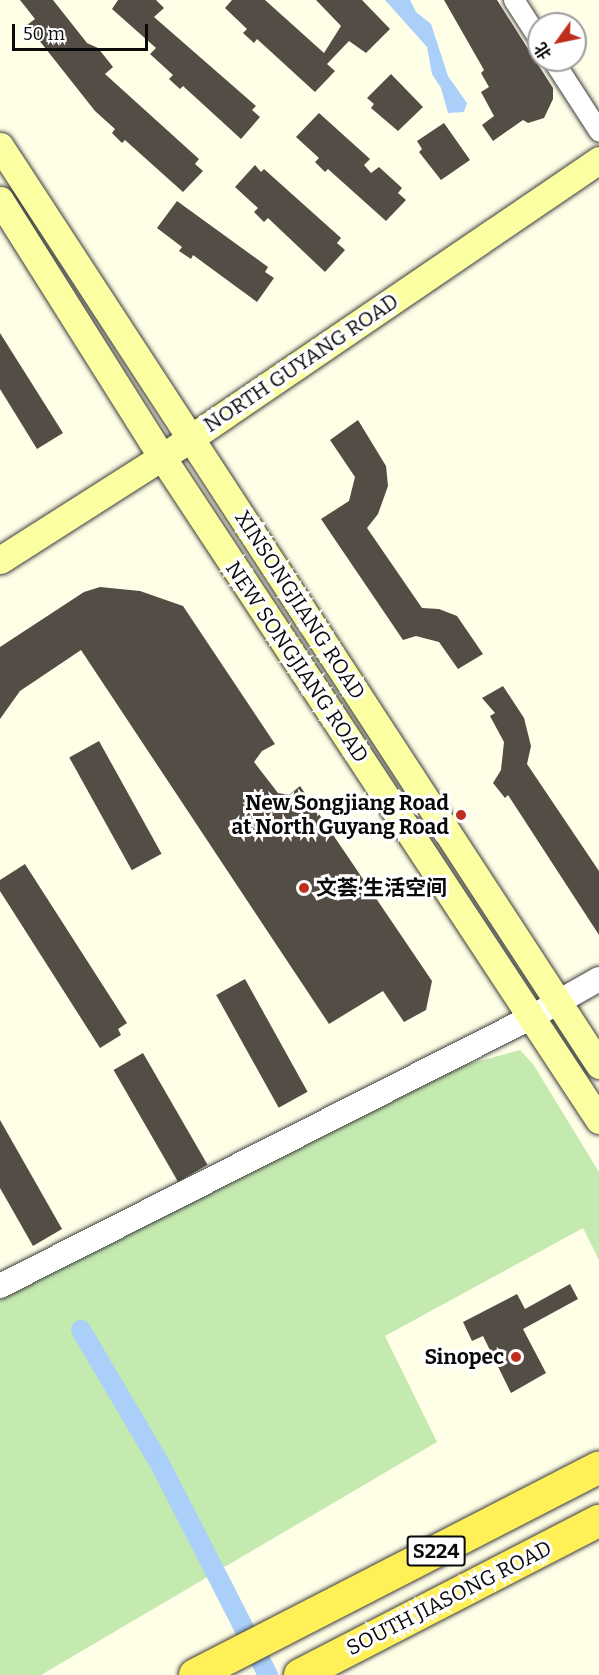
<!DOCTYPE html>
<meta charset="utf-8">
<style>
body{margin:0}
#map{position:relative;width:599px;height:1675px;overflow:hidden;background:#fffee7;font-family:Bitter,"Noto Sans SC",serif}
div>[style]{position:absolute}
.green>*{inset:0;background:#c5eab0}
.water>*{inset:0;background:#aacff9}
.canal>*{height:20px;margin:-10px;padding:0 10px;transform-origin:10px;border-radius:10px;background:#aacff9}
.building>*{inset:0;background:#534d46;transform-origin:0 0}
.roads{filter:drop-shadow(0 0 2px #3d3d3d) drop-shadow(0 0 2px #3d3d3d)}
.minor>*{height:20px;margin:-10px;padding:0 10px;transform-origin:10px;border-radius:10px;background:#fff}
.tertiary>*{height:24px;margin:-12px;padding:0 12px;transform-origin:12px;border-radius:12px;background:#fff}
.secondary>*{height:27px;margin:-13.5px;padding:0 13.5px;transform-origin:13.5px;border-radius:13.5px;background:#fbffa2}
.primary>*{height:32px;margin:-16px;padding:0 16px;transform-origin:16px;border-radius:16px;background:#fff057}
.dots>*{width:16px;height:16px;translate:-50% -50%;box-sizing:border-box;border:3px solid #fff;border-radius:50%}
span{translate:-50% -50%;white-space:nowrap;text-align:center;line-height:1.15;-webkit-text-stroke:6px #fff;paint-order:stroke}
.shield-label span{padding:2px 4px;background:#fff;border:2px solid;border-radius:4px;-webkit-text-stroke-width:0}
.shield-label{font-size:20px;color:#0a0a0a;font-weight:700}
.street-label{font-size:21px;color:#0a0a0a}
.poi-label{font-size:21px;color:#0a0a0a;font-weight:700}
.right{translate:-100% -50%;text-align:right}
.left{translate:0 -50%;text-align:left}
.north{position:absolute;left:527px;top:12px;width:60px;height:60px;box-sizing:border-box;background:#fff;border:2px solid #9d9d9d;border-radius:50%;rotate:237deg;font-size:16px;font-weight:700;line-height:24px;text-align:center;color:#0a0a0a}
.north::after{content:'';display:block;margin:auto;width:21px;height:27px;background:#bf2e1d;clip-path:polygon(50% 0,100% 100%,50% 72%,0 100%)}
.scale{position:absolute;left:12px;top:24px;width:136px;height:27px;box-sizing:border-box;border:3px solid #0a0a0a;border-top:0;padding-left:8px;font-size:18px;line-height:21px;white-space:nowrap;color:#0a0a0a;-webkit-text-stroke:4px #fff;paint-order:stroke}
</style>
<div id="map">
<div class="green">
<i style="clip-path:polygon(520px 1050px,533px 1064px,599px 1172px,599px 1260px,583px 1228px,385px 1336px,437px 1442px,41px 1675px,0 1675px,0 1299px,462px 1066px)"></i>
</div>
<div class="water">
<i style="clip-path:polygon(385px 0,410px 0,416px 12px,431px 24px,448px 76px,467px 103px,464px 112px,448px 113px,441px 88px,432px 74px,427px 47px)"></i>
</div>
<div class="canal">
<i style="left:81px;top:1330px;width:156px;rotate:59.5deg"></i>
<i style="left:160px;top:1464px;width:237px;rotate:62.9deg"></i>
</div>
<div class="building">
<i style="clip-path:polygon(20px 0,53px 0,87px 43px,98px 48px,113px 67px,105px 74px,199px 159px,195px 164px,203px 171px,183px 192px,125px 140px,122px 143px,112px 133px,115px 129px,95px 111px,27px 25px,35px 19px)"></i>
<i style="clip-path:polygon(118px 0,156px 0,164px 8px,154px 17px,256px 106px,252px 110px,260px 117px,241px 139px,183px 86px,180px 89px,169px 79px,173px 75px,150px 54px,156px 48px,112px 9px)"></i>
<i style="clip-path:polygon(232px 0,265px 0,324px 53px,341px 26px,316px 0,362px 0,390px 29px,366px 53px,349px 41px,327px 64px,335px 71px,315px 92px,257px 39px,254px 43px,243px 33px,247px 29px,225px 8px)"></i>
<i style="clip-path:polygon(444px 0,497px 0,553px 88px,553px 99px,544px 118px,528px 123px,523px 120px,493px 141px,482px 125px,494px 116px,481px 92px,489px 87px,481px 73px,484px 70px)"></i>
<i style="clip-path:polygon(391px 74px,423px 107px,398px 131px,371px 108px,374px 104px,367px 98px)"></i>
<i style="clip-path:polygon(319px 113px,370px 159px,364px 165px,371px 173px,379px 167px,402px 188px,398px 193px,406px 200px,386px 221px,328px 169px,325px 172px,315px 162px,319px 158px,296px 137px)"></i>
<i style="clip-path:polygon(444px 123px,470px 160px,441px 180px,419px 152px,422px 149px,417px 141px)"></i>
<i style="clip-path:polygon(255px 165px,261px 172px,264px 169px,341px 238px,337px 243px,345px 250px,325px 272px,268px 218px,264px 222px,254px 212px,258px 208px,235px 187px)"></i>
<i style="clip-path:polygon(177px 201px,268px 267px,265px 272px,274px 278px,257px 302px,193px 255px,191px 259px,179px 251px,182px 247px,157px 228px)"></i>
<i style="clip-path:polygon(0 333px,63px 433px,37px 449px,0 389px)"></i>
<i style="clip-path:polygon(358px 420px,386px 466px,388px 486px,378px 514px,367px 528px,422px 608px,439px 609px,457px 616px,483px 654px,458px 669px,439px 642px,416px 636px,403px 640px,321px 519px,349px 501px,355px 477px,330px 440px)"></i>
<i style="clip-path:polygon(100px 587px,140px 591px,183px 606px,275px 744px,262px 751px,254px 762px,278px 793px,289px 795px,300px 786px,432px 981px,426px 1010px,404px 1022px,383px 991px,329px 1024px,81px 650px,20px 691px,0 719px,0 647px,84px 592px)"></i>
<i style="clip-path:polygon(503px 686px,524px 718px,531px 746px,527px 764px,599px 871px,599px 935px,508px 795px,505px 798px,493px 783px,501px 770px,504px 742px,490px 716px,495px 713px,482px 698px)"></i>
<i style="left:99px;top:741px;width:129px;height:34px;rotate:61deg"></i>
<i style="clip-path:polygon(25px 864px,127px 1023px,118px 1029px,121px 1035px,100px 1048px,0 891px,0 880px)"></i>
<i style="left:245px;top:979px;width:129px;height:33px;rotate:61deg"></i>
<i style="left:143px;top:1053px;width:129px;height:34px;rotate:60deg"></i>
<i style="clip-path:polygon(0 1120px,62px 1229px,33px 1246px,0 1188px)"></i>
<i style="clip-path:polygon(570px 1284px,578px 1299px,523px 1329px,546px 1373px,511px 1393px,483px 1336px,472px 1341px,463px 1322px,517px 1294px,525px 1309px)"></i>
</div>
<div class="roads">
<div class="minor">
<i style="left:514px;top:0;width:46px;rotate:57.3deg"></i>
<i style="left:553px;top:60px;width:85px;rotate:57.1deg"></i>
</div>
<div class="tertiary">
<i style="left:0;top:1286px;width:596px;rotate:-26.82deg"></i>
<i style="left:532px;top:1017px;width:77px;rotate:-29.6deg"></i>
</div>
<div class="secondary">
<i style="left:0;top:146px;width:1097px;rotate:56.9deg"></i>
<i style="left:0;top:200px;width:304px;rotate:57.8deg"></i>
<i style="left:162px;top:457px;width:794px;rotate:56.61deg"></i>
<i style="left:0;top:560px;width:212px;rotate:-32.5deg"></i>
<i style="left:179px;top:446px;width:508px;rotate:-34.25deg"></i>
</div>
<div class="primary">
<i style="left:195px;top:1675px;width:454px;rotate:-27.2deg"></i>
<i style="left:300px;top:1675px;width:336px;rotate:-27.3deg"></i>
</div>
</div>
<div class="dots">
<i style="left:461px;top:815px;background:#bf2e1d"></i>
<i style="left:304px;top:888px;background:#bf2e1d"></i>
<i style="left:516px;top:1357px;background:#bf2e1d"></i>
</div>
<div class="shield-label">
<span style="left:436px;top:1551px">S224</span>
</div>
<div class="street-label">
<span style="left:301px;top:363px;rotate:-34deg">NORTH GUYANG ROAD</span>
<span style="left:300px;top:605px;rotate:57deg">XINSONGJIANG ROAD</span>
<span style="left:297px;top:662px;rotate:56deg">NEW SONGJIANG ROAD</span>
<span style="left:449px;top:1598px;rotate:-27deg">SOUTH JIASONG ROAD</span>
</div>
<div class="poi-label">
<span class="right" style="left:449px;top:815px">New Songjiang Road<br>at North Guyang Road</span>
<span class="left" style="left:316px;top:888px">文荟·生活空间</span>
<span class="right" style="left:504px;top:1357px">Sinopec</span>
</div>
<div class="north">北</div>
<div class="scale">50 m</div>
</div>
